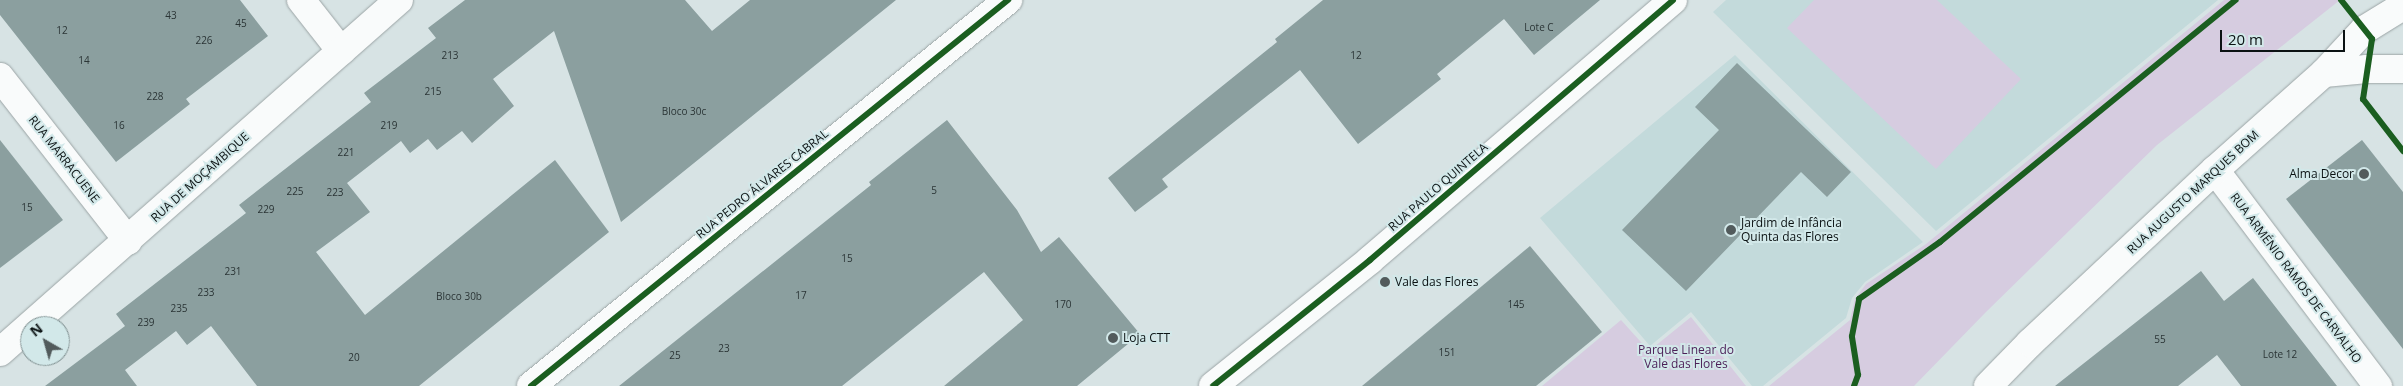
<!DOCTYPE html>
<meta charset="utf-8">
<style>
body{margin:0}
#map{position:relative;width:2403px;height:386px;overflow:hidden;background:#d7e3e4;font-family:"Open Sans",sans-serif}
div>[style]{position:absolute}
.built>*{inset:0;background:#c3dadb}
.green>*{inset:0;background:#d6cce0}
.building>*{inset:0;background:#8b9f9f}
.roads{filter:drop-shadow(0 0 1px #9ba4a5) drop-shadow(0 0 1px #9ba4a5)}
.minor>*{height:28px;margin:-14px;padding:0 14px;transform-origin:14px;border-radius:14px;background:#f9fbfb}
.tertiary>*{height:28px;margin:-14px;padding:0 14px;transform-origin:14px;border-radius:14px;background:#f9fbfb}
.cycleway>*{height:6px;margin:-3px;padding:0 3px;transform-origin:3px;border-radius:3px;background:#1b5e20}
.dots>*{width:14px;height:14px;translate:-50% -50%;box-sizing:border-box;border:2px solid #d2e8e9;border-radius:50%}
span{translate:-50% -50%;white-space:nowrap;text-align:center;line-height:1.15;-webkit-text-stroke:4px #d2e8e9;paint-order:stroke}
.number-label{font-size:10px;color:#2b3536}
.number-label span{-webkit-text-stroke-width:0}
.street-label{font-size:12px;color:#0b1213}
.poi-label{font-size:12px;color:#0b1213}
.right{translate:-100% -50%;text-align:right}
.left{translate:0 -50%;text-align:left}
.park-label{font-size:12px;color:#4b1f57}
.north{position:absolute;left:20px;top:316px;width:50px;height:50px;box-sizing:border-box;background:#d2e8e9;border:1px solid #829293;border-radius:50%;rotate:322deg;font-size:14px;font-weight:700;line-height:20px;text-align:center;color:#0b1213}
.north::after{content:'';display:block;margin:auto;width:18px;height:22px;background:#525b5c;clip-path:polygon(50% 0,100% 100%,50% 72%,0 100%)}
.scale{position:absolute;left:2220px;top:30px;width:125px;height:22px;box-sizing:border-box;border:2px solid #0b1213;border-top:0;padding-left:6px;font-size:15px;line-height:18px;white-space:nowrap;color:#0b1213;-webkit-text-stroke:4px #d2e8e9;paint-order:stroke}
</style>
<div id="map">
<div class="built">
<i style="clip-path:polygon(1726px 0,2218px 0,1936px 231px,1713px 12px)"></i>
<i style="clip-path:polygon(1735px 55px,1923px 242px,1865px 282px,1852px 298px,1846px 318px,1763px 386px,1752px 386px,1691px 312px,1650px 346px,1540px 218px)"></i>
</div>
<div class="green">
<i style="clip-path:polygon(1814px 0,1937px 0,2021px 79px,1936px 169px,1787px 28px)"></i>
<i style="clip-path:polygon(2224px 0,2340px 0,2157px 145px,1986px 312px,1914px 386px,1769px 386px,1850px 320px,1855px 299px,1866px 284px,1926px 244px)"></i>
<i style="clip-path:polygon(1691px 317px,1746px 386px,1542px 386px,1621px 320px,1649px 351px)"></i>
</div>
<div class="building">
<i style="clip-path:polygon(0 0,240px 0,268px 36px,186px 99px,190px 104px,116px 162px,0 15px)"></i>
<i style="clip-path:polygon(465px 0,685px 0,712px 31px,750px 0,896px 0,621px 222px,554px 31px,493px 79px,514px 106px,472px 143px,462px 131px,437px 150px,428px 139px,410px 153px,401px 141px,347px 183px,370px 212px,316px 252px,365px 315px,555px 160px,609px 232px,419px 386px,257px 386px,211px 326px,187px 345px,176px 331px,125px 370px,137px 386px,45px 386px,125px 326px,116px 314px,246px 213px,239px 205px,371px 102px,364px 93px,436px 38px,428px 28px)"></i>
<i style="clip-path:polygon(1323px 0,1600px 0,1534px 55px,1504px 19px,1437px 74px,1441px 79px,1358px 144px,1300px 70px,1162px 179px,1168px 187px,1135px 212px,1108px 178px,1277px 42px,1275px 39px)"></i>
<i style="clip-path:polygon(1737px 63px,1851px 172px,1827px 197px,1801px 172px,1686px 291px,1622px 230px,1719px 130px,1695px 107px)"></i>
<i style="clip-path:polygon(947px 120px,1017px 210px,1041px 252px,1059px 237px,1140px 334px,1077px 386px,944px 386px,1023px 320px,984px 272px,842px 386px,619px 386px,871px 185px,869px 182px)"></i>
<i style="clip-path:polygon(0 140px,63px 220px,0 268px)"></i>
<i style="clip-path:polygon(2362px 140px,2403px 192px,2403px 349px,2286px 199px)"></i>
<i style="clip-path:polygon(1530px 246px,1602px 332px,1536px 386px,1362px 386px)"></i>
<i style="clip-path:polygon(2201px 271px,2224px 301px,2253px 278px,2337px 386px,2241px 386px,2217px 355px,2178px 386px,2055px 386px)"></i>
</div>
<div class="roads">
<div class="minor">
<i style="left:301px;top:0;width:65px;rotate:51.9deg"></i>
<i style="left:2324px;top:73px;width:43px;rotate:-5.3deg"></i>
<i style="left:2367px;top:69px;width:36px"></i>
<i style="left:0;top:77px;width:208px;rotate:52deg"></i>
<i style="left:2215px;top:170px;width:271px;rotate:53deg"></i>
<i style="left:0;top:352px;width:532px;rotate:-41.42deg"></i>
<i style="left:1988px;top:386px;width:60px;rotate:-45.7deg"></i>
<i style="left:2030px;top:343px;width:253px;rotate:-43.1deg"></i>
<i style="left:2215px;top:170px;width:146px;rotate:-41.7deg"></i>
<i style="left:2324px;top:73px;width:59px;rotate:-47.1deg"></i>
<i style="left:2364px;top:30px;width:46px;rotate:-31.6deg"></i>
</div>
<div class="tertiary">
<i style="left:531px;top:386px;width:614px;rotate:-38.98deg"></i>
<i style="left:1213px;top:386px;width:201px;rotate:-38.7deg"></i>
<i style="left:1370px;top:260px;width:399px;rotate:-40.6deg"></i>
</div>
</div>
<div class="cycleway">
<i style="left:2341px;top:0;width:50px;rotate:51.5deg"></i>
<i style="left:2372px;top:39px;width:61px;rotate:98.5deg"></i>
<i style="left:2363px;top:99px;width:66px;rotate:52.4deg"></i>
<i style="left:531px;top:386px;width:614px;rotate:-38.98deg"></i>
<i style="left:1213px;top:386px;width:201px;rotate:-38.7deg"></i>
<i style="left:1370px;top:260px;width:399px;rotate:-40.6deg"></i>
<i style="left:1854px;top:386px;width:12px;rotate:-70deg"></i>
<i style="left:1858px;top:375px;width:39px;rotate:-99deg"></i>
<i style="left:1852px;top:336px;width:38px;rotate:-79deg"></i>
<i style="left:1859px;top:299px;width:99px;rotate:-35.1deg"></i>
<i style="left:1940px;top:242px;width:382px;rotate:-39.3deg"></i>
</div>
<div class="dots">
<i style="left:2364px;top:174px;background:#525b5c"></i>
<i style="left:1731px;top:230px;background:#525b5c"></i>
<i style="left:1385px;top:282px;background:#525b5c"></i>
<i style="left:1113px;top:338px;background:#525b5c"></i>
</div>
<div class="number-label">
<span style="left:171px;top:16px">43</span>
<span style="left:241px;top:24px">45</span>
<span style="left:1539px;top:28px">Lote C</span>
<span style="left:62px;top:31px">12</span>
<span style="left:204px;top:41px">226</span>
<span style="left:450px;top:56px">213</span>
<span style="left:1356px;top:56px">12</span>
<span style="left:84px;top:61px">14</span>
<span style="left:433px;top:92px">215</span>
<span style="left:155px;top:97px">228</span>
<span style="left:684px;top:112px">Bloco 30c</span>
<span style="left:119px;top:126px">16</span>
<span style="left:389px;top:126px">219</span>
<span style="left:346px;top:153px">221</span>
<span style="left:934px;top:191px">5</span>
<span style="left:295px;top:192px">225</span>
<span style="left:335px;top:193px">223</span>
<span style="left:27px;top:208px">15</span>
<span style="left:266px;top:210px">229</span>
<span style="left:847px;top:259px">15</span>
<span style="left:233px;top:272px">231</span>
<span style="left:206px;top:293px">233</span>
<span style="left:801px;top:296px">17</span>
<span style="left:459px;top:297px">Bloco 30b</span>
<span style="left:1063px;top:305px">170</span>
<span style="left:1516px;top:305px">145</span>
<span style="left:179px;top:309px">235</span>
<span style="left:146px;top:323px">239</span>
<span style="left:2160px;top:340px">55</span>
<span style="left:724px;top:349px">23</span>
<span style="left:1447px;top:353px">151</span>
<span style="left:2280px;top:355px">Lote 12</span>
<span style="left:675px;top:356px">25</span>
<span style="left:354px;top:358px">20</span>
</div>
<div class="street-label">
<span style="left:64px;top:159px;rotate:52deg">RUA MARRACUENE</span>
<span style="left:200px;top:177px;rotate:-42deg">RUA DE MOÇAMBIQUE</span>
<span style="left:762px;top:184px;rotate:-39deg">RUA PEDRO ÁLVARES CABRAL</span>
<span style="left:1438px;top:187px;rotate:-41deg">RUA PAULO QUINTELA</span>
<span style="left:2193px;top:192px;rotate:-43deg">RUA AUGUSTO MARQUES BOM</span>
<span style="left:2296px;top:278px;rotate:53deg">RUA ARMÉNIO RAMOS DE CARVALHO</span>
</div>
<div class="poi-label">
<span class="right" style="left:2354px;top:174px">Alma Decor</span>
<span class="left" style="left:1741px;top:230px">Jardim de Infância<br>Quinta das Flores</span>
<span class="left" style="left:1395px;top:282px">Vale das Flores</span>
<span class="left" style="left:1123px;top:338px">Loja CTT</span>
</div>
<div class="park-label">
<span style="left:1686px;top:357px">Parque Linear do<br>Vale das Flores</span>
</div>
<div class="north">N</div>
<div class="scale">20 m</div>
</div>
